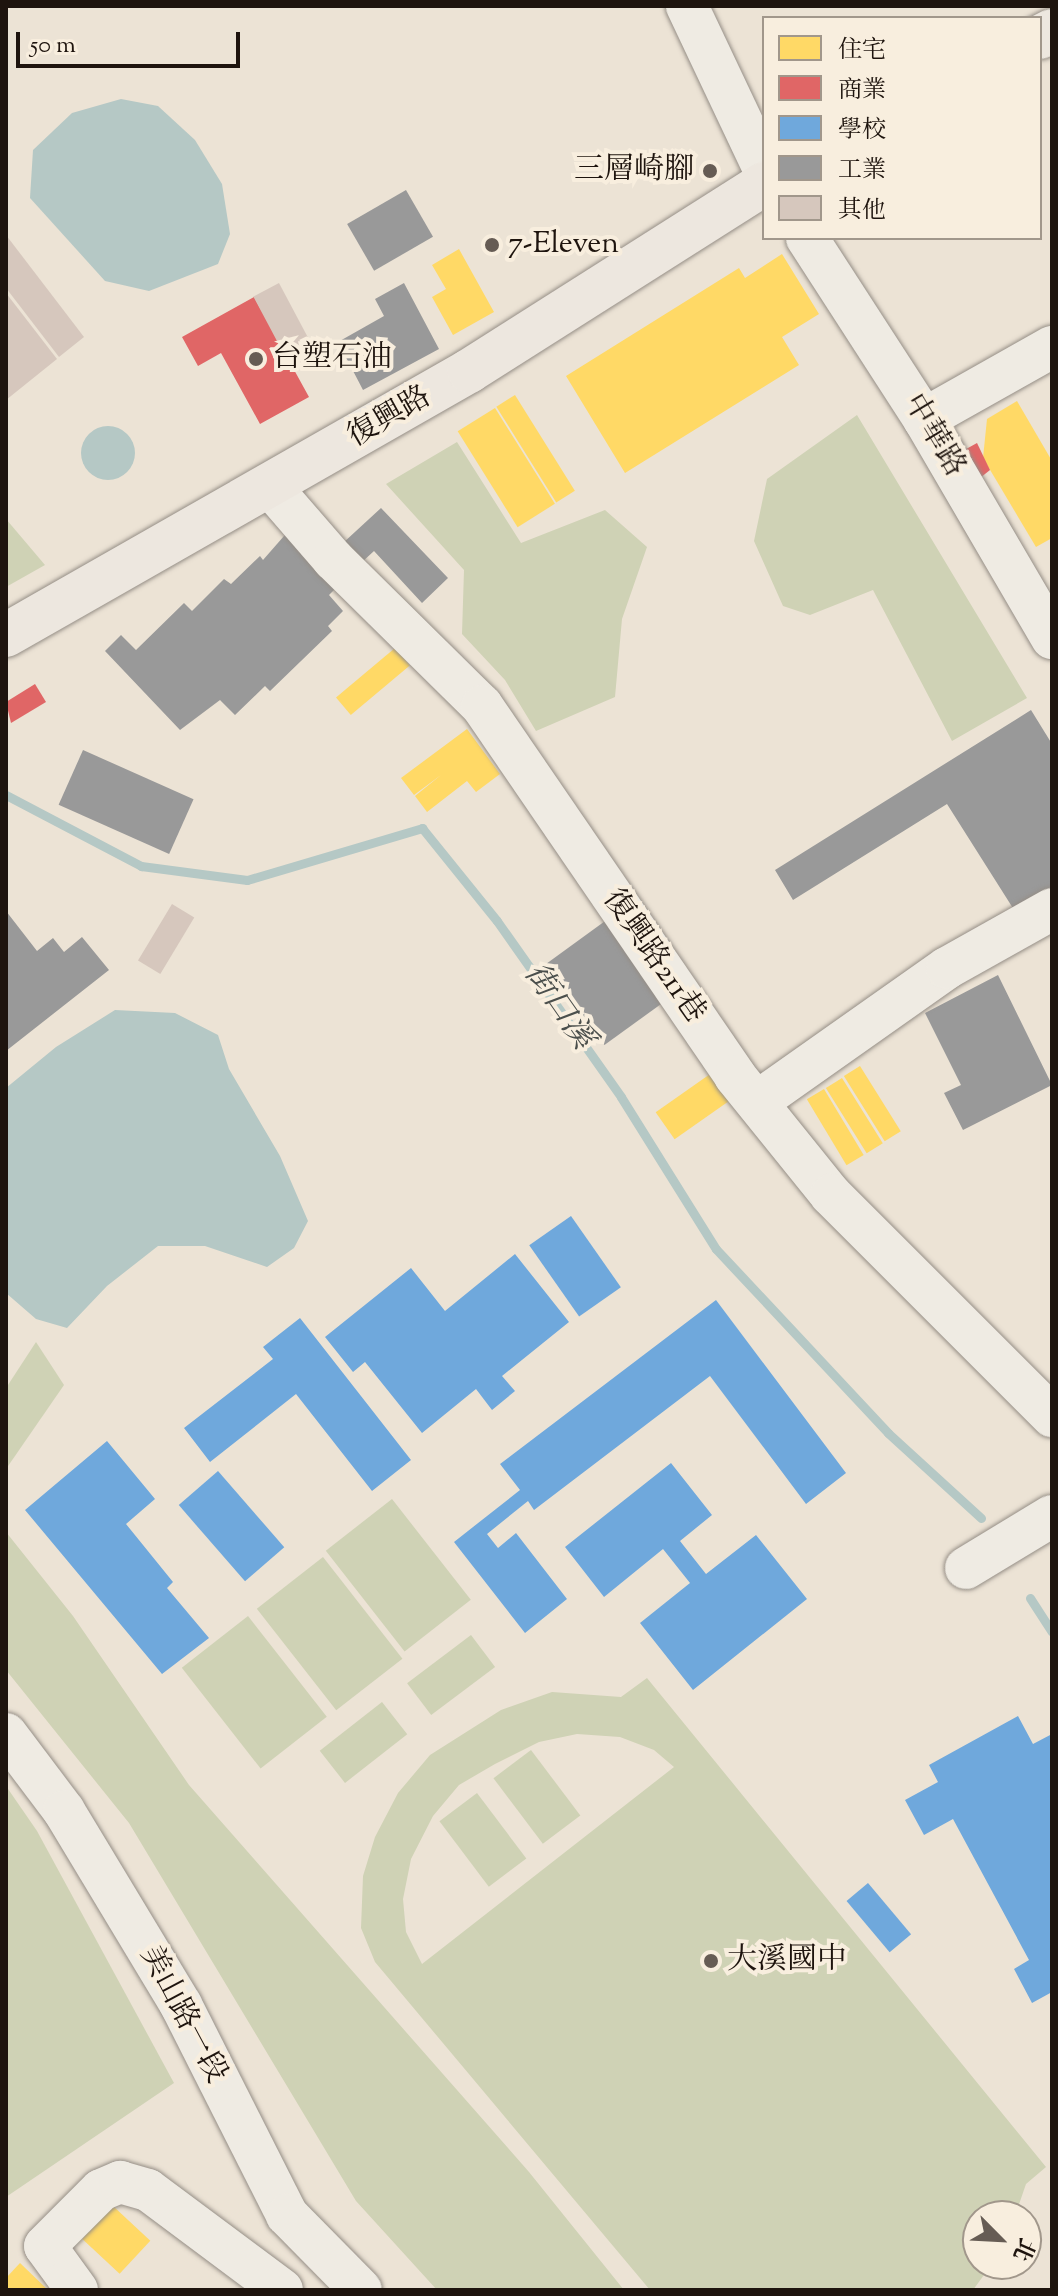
<!DOCTYPE html>
<meta charset="utf-8">
<style>
body{margin:0}
#map{position:relative;width:1058px;height:2296px;overflow:hidden;background:#ece3d5;font-family:"Sorts Mill Goudy","Noto Serif TC",serif}
div>[style]{position:absolute}
.green>*{inset:0;background:#cfd2b5;transform-origin:0 0}
.water>*{inset:0;background:#b5c8c5}
.round{border-radius:50%}
.homes>*{inset:0;background:#ffd966;transform-origin:0 0}
.shops>*{inset:0;background:#e06666}
.schools>*{inset:0;background:#6fa8dc;transform-origin:0 0}
.industry>*{inset:0;background:#999;transform-origin:0 0}
.stream>*{height:9px;margin:-4.5px;padding:0 4.5px;transform-origin:4.5px;border-radius:4.5px;background:#b5c8c5}
.building>*{inset:0;background:#d6c7bd;transform-origin:0 0}
.roads{filter:drop-shadow(0 0 2px #958e86) drop-shadow(0 0 2px #958e86)}
.minor>*{height:42px;margin:-21px;padding:0 21px;transform-origin:21px;border-radius:21px;background:#efebe3}
.major>*{height:44px;margin:-22px;padding:0 22px;transform-origin:22px;border-radius:22px;background:#ede7df}
.dots>*{width:22px;height:22px;translate:-50% -50%;box-sizing:border-box;border:4px solid #f8eede;border-radius:50%}
span{translate:-50% -50%;white-space:nowrap;text-align:center;line-height:1.15;-webkit-text-stroke:8px #f8eede;paint-order:stroke}
.poi-label{font-size:30px;color:#1e140e}
.right{translate:-100% -50%;text-align:right}
.left{translate:0 -50%;text-align:left}
.street-label{font-size:30px;color:#1e140e}
.water-label{font-size:32px;color:#4b4f4c;font-style:italic}
.frame{position:absolute;inset:0;border:8px solid #1e140e;pointer-events:none}
.legend{position:absolute;left:762px;top:16px;width:280px;height:224px;box-sizing:border-box;background:#f8eede;border:2px solid #a1978b;margin:0;padding:10px 14px;list-style:none;font-size:24px;color:#1e140e}
.legend li{display:flex;align-items:center;gap:16px;height:40px}
.legend b{width:40px;border:2px solid #a1978b}
.north{position:absolute;left:962px;top:2200px;width:80px;height:80px;box-sizing:border-box;background:#f8eede;border:2px solid #a1978b;border-radius:50%;rotate:114deg;font-size:22px;font-weight:700;line-height:32px;text-align:center;color:#1e140e}
.north::after{content:'';display:block;margin:auto;width:28px;height:36px;background:#665c54;clip-path:polygon(50% 0,100% 100%,50% 72%,0 100%)}
.scale{position:absolute;left:16px;top:32px;width:224px;height:36px;box-sizing:border-box;border:4px solid #1e140e;border-top:0;padding-left:10px;font-size:24px;line-height:28px;white-space:nowrap;color:#1e140e;-webkit-text-stroke:6px #f8eede;paint-order:stroke}
</style>
<div id="map">
<div class="green">
<i style="clip-path:polygon(857px 415px,1027px 698px,952px 741px,873px 590px,810px 615px,783px 606px,754px 541px,767px 479px)"></i>
<i style="clip-path:polygon(457px 442px,521px 543px,605px 510px,647px 547px,622px 619px,615px 697px,536px 731px,505px 680px,462px 634px,464px 570px,386px 484px)"></i>
<i style="clip-path:polygon(6px 519px,45px 565px,6px 587px)"></i>
<i style="clip-path:polygon(36px 1342px,64px 1385px,6px 1469px,6px 1388px)"></i>
<i style="left:392px;top:1499px;width:128px;height:84px;rotate:52deg"></i>
<i style="clip-path:polygon(6px 1532px,73px 1616px,189px 1785px,529px 2172px,624px 2290px,437px 2290px,356px 2201px,129px 1823px,6px 1670px)"></i>
<i style="left:323px;top:1557px;width:129px;height:84px;rotate:52deg"></i>
<i style="left:248px;top:1616px;width:128px;height:84px;rotate:52deg"></i>
<i style="left:471px;top:1635px;width:40px;height:80px;rotate:53deg"></i>
<i style="clip-path:polygon(evenodd,647px 1678px,1046px 2167px,1026px 2184px,1015px 2216px,978px 2216px,978px 2264px,992px 2264px,973px 2290px,650px 2290px,375px 1962px,361px 1928px,363px 1876px,375px 1837px,398px 1793px,430px 1755px,501px 1710px,552px 1692px,621px 1697px,647px 1678px,577px 1734px,620px 1737px,654px 1750px,674px 1767px,422px 1964px,406px 1932px,403px 1899px,411px 1859px,433px 1816px,459px 1785px,495px 1764px,539px 1742px,577px 1734px)"></i>
<i style="left:382px;top:1702px;width:41px;height:79px;rotate:52deg"></i>
<i style="left:531px;top:1750px;width:82px;height:47px;rotate:53deg"></i>
<i style="clip-path:polygon(6px 1786px,37px 1831px,174px 2083px,6px 2197px)"></i>
<i style="left:477px;top:1793px;width:82px;height:47px;rotate:53deg"></i>
</div>
<div class="water">
<i style="clip-path:polygon(121px 99px,158px 106px,195px 140px,222px 184px,230px 234px,218px 264px,149px 291px,105px 281px,30px 198px,33px 150px,72px 113px)"></i>
<i class="round" style="left:81px;top:426px;width:54px;height:54px"></i>
<i style="clip-path:polygon(115px 1010px,175px 1013px,218px 1035px,229px 1069px,280px 1156px,308px 1221px,294px 1248px,267px 1267px,205px 1246px,158px 1246px,107px 1286px,67px 1328px,36px 1319px,6px 1293px,6px 1088px,56px 1047px)"></i>
</div>
<div class="homes">
<i style="clip-path:polygon(459px 249px,494px 312px,453px 335px,432px 297px,446px 289px,432px 265px)"></i>
<i style="clip-path:polygon(782px 254px,819px 314px,782px 337px,799px 365px,625px 473px,566px 376px,739px 268px,745px 278px)"></i>
<i style="left:515px;top:395px;width:113px;height:22px;rotate:58deg"></i>
<i style="clip-path:polygon(1017px 401px,1052px 461px,1052px 538px,1036px 547px,983px 458px,987px 419px)"></i>
<i style="left:495px;top:408px;width:113px;height:44px;rotate:58deg"></i>
<i style="left:395px;top:648px;width:23px;height:77px;rotate:50deg"></i>
<i style="clip-path:polygon(467px 729px,500px 774px,476px 792px,467px 781px,427px 812px,415px 796px,441px 775px,414px 795px,401px 778px)"></i>
<i style="left:860px;top:1066px;width:77px;height:19px;rotate:58deg"></i>
<i style="left:713px;top:1072px;width:33px;height:70px;rotate:55deg"></i>
<i style="left:842px;top:1078px;width:77px;height:19px;rotate:58deg"></i>
<i style="left:824px;top:1089px;width:77px;height:20px;rotate:59deg"></i>
<i style="left:113px;top:2206px;width:51px;height:45px;rotate:43deg"></i>
<i style="clip-path:polygon(20px 2263px,48px 2290px,6px 2290px,6px 2278px)"></i>
</div>
<div class="shops">
<i style="clip-path:polygon(254px 297px,309px 397px,260px 424px,221px 353px,198px 366px,182px 337px)"></i>
<i style="clip-path:polygon(977px 443px,990px 470px,975px 482px,957px 454px)"></i>
<i style="clip-path:polygon(35px 684px,46px 702px,11px 723px,6px 702px)"></i>
</div>
<div class="schools">
<i style="left:571px;top:1216px;width:87px;height:51px;rotate:55deg"></i>
<i style="clip-path:polygon(515px 1254px,569px 1322px,502px 1376px,515px 1391px,492px 1410px,476px 1389px,422px 1433px,365px 1362px,353px 1372px,325px 1337px,411px 1268px,445px 1311px)"></i>
<i style="clip-path:polygon(716px 1300px,846px 1473px,806px 1504px,710px 1376px,534px 1510px,528px 1501px,487px 1534px,498px 1548px,516px 1533px,567px 1599px,525px 1633px,454px 1542px,520px 1490px,500px 1464px)"></i>
<i style="clip-path:polygon(300px 1318px,411px 1460px,372px 1491px,296px 1394px,210px 1462px,184px 1428px,273px 1359px,263px 1347px)"></i>
<i style="clip-path:polygon(107px 1441px,155px 1499px,126px 1524px,173px 1582px,167px 1588px,209px 1638px,162px 1674px,25px 1510px)"></i>
<i style="clip-path:polygon(671px 1463px,712px 1515px,680px 1541px,706px 1574px,756px 1535px,807px 1599px,693px 1690px,640px 1623px,690px 1583px,663px 1549px,604px 1597px,565px 1547px)"></i>
<i style="left:218px;top:1471px;width:101px;height:52px;rotate:49deg"></i>
<i style="clip-path:polygon(1018px 1716px,1033px 1744px,1052px 1734px,1052px 1992px,1032px 2003px,1014px 1969px,1029px 1960px,953px 1819px,924px 1835px,905px 1800px,938px 1782px,929px 1765px)"></i>
<i style="left:868px;top:1883px;width:67px;height:28px;rotate:50deg"></i>
</div>
<div class="industry">
<i style="left:406px;top:190px;width:54px;height:68px;rotate:60deg"></i>
<i style="clip-path:polygon(404px 283px,439px 349px,363px 390px,338px 342px,384px 316px,375px 299px)"></i>
<i style="clip-path:polygon(381px 508px,448px 578px,422px 603px,374px 551px,361px 563px,343px 543px)"></i>
<i style="clip-path:polygon(291px 528px,345px 579px,329px 595px,343px 611px,328px 626px,332px 631px,270px 691px,265px 686px,235px 715px,220px 700px,180px 730px,105px 651px,121px 635px,136px 650px,184px 603px,192px 611px,224px 579px,231px 584px,260px 556px,263px 560px)"></i>
<i style="clip-path:polygon(1031px 710px,1052px 744px,1052px 891px,1016px 913px,947px 804px,793px 900px,775px 870px)"></i>
<i style="left:83px;top:750px;width:121px;height:60px;rotate:24deg"></i>
<i style="clip-path:polygon(6px 911px,37px 951px,53px 938px,64px 952px,82px 937px,109px 970px,6px 1051px)"></i>
<i style="left:612px;top:916px;width:100px;height:82px;rotate:54deg"></i>
<i style="clip-path:polygon(998px 975px,1052px 1085px,963px 1130px,944px 1093px,961px 1085px,925px 1013px)"></i>
</div>
<div class="stream">
<i style="left:6px;top:795px;width:153px;rotate:27.7deg"></i>
<i style="left:141px;top:866px;width:107px;rotate:7.5deg"></i>
<i style="left:247px;top:880px;width:183px;rotate:-16.5deg"></i>
<i style="left:422px;top:828px;width:119px;rotate:51.1deg"></i>
<i style="left:497px;top:921px;width:215px;rotate:54.8deg"></i>
<i style="left:621px;top:1097px;width:179px;rotate:58deg"></i>
<i style="left:716px;top:1249px;width:252px;rotate:46.9deg"></i>
<i style="left:888px;top:1433px;width:126px;rotate:42.4deg"></i>
<i style="left:1030px;top:1598px;width:40px;rotate:57.1deg"></i>
</div>
<div class="building">
<i style="clip-path:polygon(6px 235px,84px 337px,59px 357px,6px 288px)"></i>
<i style="left:279px;top:283px;width:82px;height:29px;rotate:62deg"></i>
<i style="clip-path:polygon(6px 293px,57px 359px,6px 400px)"></i>
<i style="left:172px;top:904px;width:26px;height:66px;rotate:31deg"></i>
</div>
<div class="roads">
<div class="minor">
<i style="left:687px;top:6px;width:180px;rotate:64.7deg"></i>
<i style="left:807px;top:238px;width:216px;rotate:57.1deg"></i>
<i style="left:924px;top:419px;width:254px;rotate:59.7deg"></i>
<i style="left:924px;top:419px;width:147px;rotate:-29.4deg"></i>
<i style="left:269px;top:485px;width:98px;rotate:49.1deg"></i>
<i style="left:333px;top:559px;width:209px;rotate:44.6deg"></i>
<i style="left:482px;top:706px;width:448px;rotate:55.6deg"></i>
<i style="left:735px;top:1076px;width:153px;rotate:51.1deg"></i>
<i style="left:831px;top:1195px;width:313px;rotate:45deg"></i>
<i style="left:757px;top:1102px;width:232px;rotate:-35.2deg"></i>
<i style="left:947px;top:968px;width:120px;rotate:-29.3deg"></i>
<i style="left:966px;top:1568px;width:100px;rotate:-31.2deg"></i>
<i style="left:6px;top:1734px;width:96px;rotate:53deg"></i>
<i style="left:64px;top:1811px;width:227px;rotate:58.9deg"></i>
<i style="left:181px;top:2005px;width:235px;rotate:63.2deg"></i>
<i style="left:287px;top:2215px;width:105px;rotate:45.4deg"></i>
<i style="left:77px;top:2290px;width:54px;rotate:-126deg"></i>
<i style="left:45px;top:2246px;width:79px;rotate:-45deg"></i>
<i style="left:101px;top:2190px;width:21px;rotate:-23deg"></i>
<i style="left:120px;top:2182px;width:29px;rotate:16deg"></i>
<i style="left:148px;top:2190px;width:167px;rotate:36.7deg"></i>
</div>
<div class="major">
<i style="left:1040px;top:37px;width:13px;rotate:-27deg"></i>
<i style="left:6px;top:635px;width:533px;rotate:-29.69deg"></i>
<i style="left:469px;top:371px;width:349px;rotate:-32.4deg"></i>
</div>
</div>
<div class="dots">
<i style="left:710px;top:171px;background:#665c54"></i>
<i style="left:492px;top:245px;background:#665c54"></i>
<i style="left:256px;top:359px;background:#665c54"></i>
<i style="left:711px;top:1961px;background:#665c54"></i>
</div>
<div class="poi-label">
<span class="right" style="left:694px;top:171px">三層崎腳</span>
<span class="left" style="left:508px;top:245px">7-Eleven</span>
<span class="left" style="left:272px;top:359px">台塑石油</span>
<span class="left" style="left:727px;top:1961px">大溪國中</span>
</div>
<div class="street-label">
<span style="left:390px;top:418px;rotate:-30deg">復興路</span>
<span style="left:933px;top:436px;rotate:59deg">中華路</span>
<span style="left:653px;top:957px;rotate:55deg">復興路211巷</span>
<span style="left:182px;top:2015px;rotate:62deg">美山路一段</span>
</div>
<div class="water-label">
<span style="left:558px;top:1007px;rotate:55deg">街口溪</span>
</div>
<div class="frame"></div>
<ul class="legend">
<li><b style="height:22px;background:#ffd966"></b>住宅</li>
<li><b style="height:22px;background:#e06666"></b>商業</li>
<li><b style="height:22px;background:#6fa8dc"></b>學校</li>
<li><b style="height:22px;background:#999"></b>工業</li>
<li><b style="height:22px;background:#d6c7bd"></b>其他</li>
</ul>
<div class="north">北</div>
<div class="scale">50 m</div>
</div>
